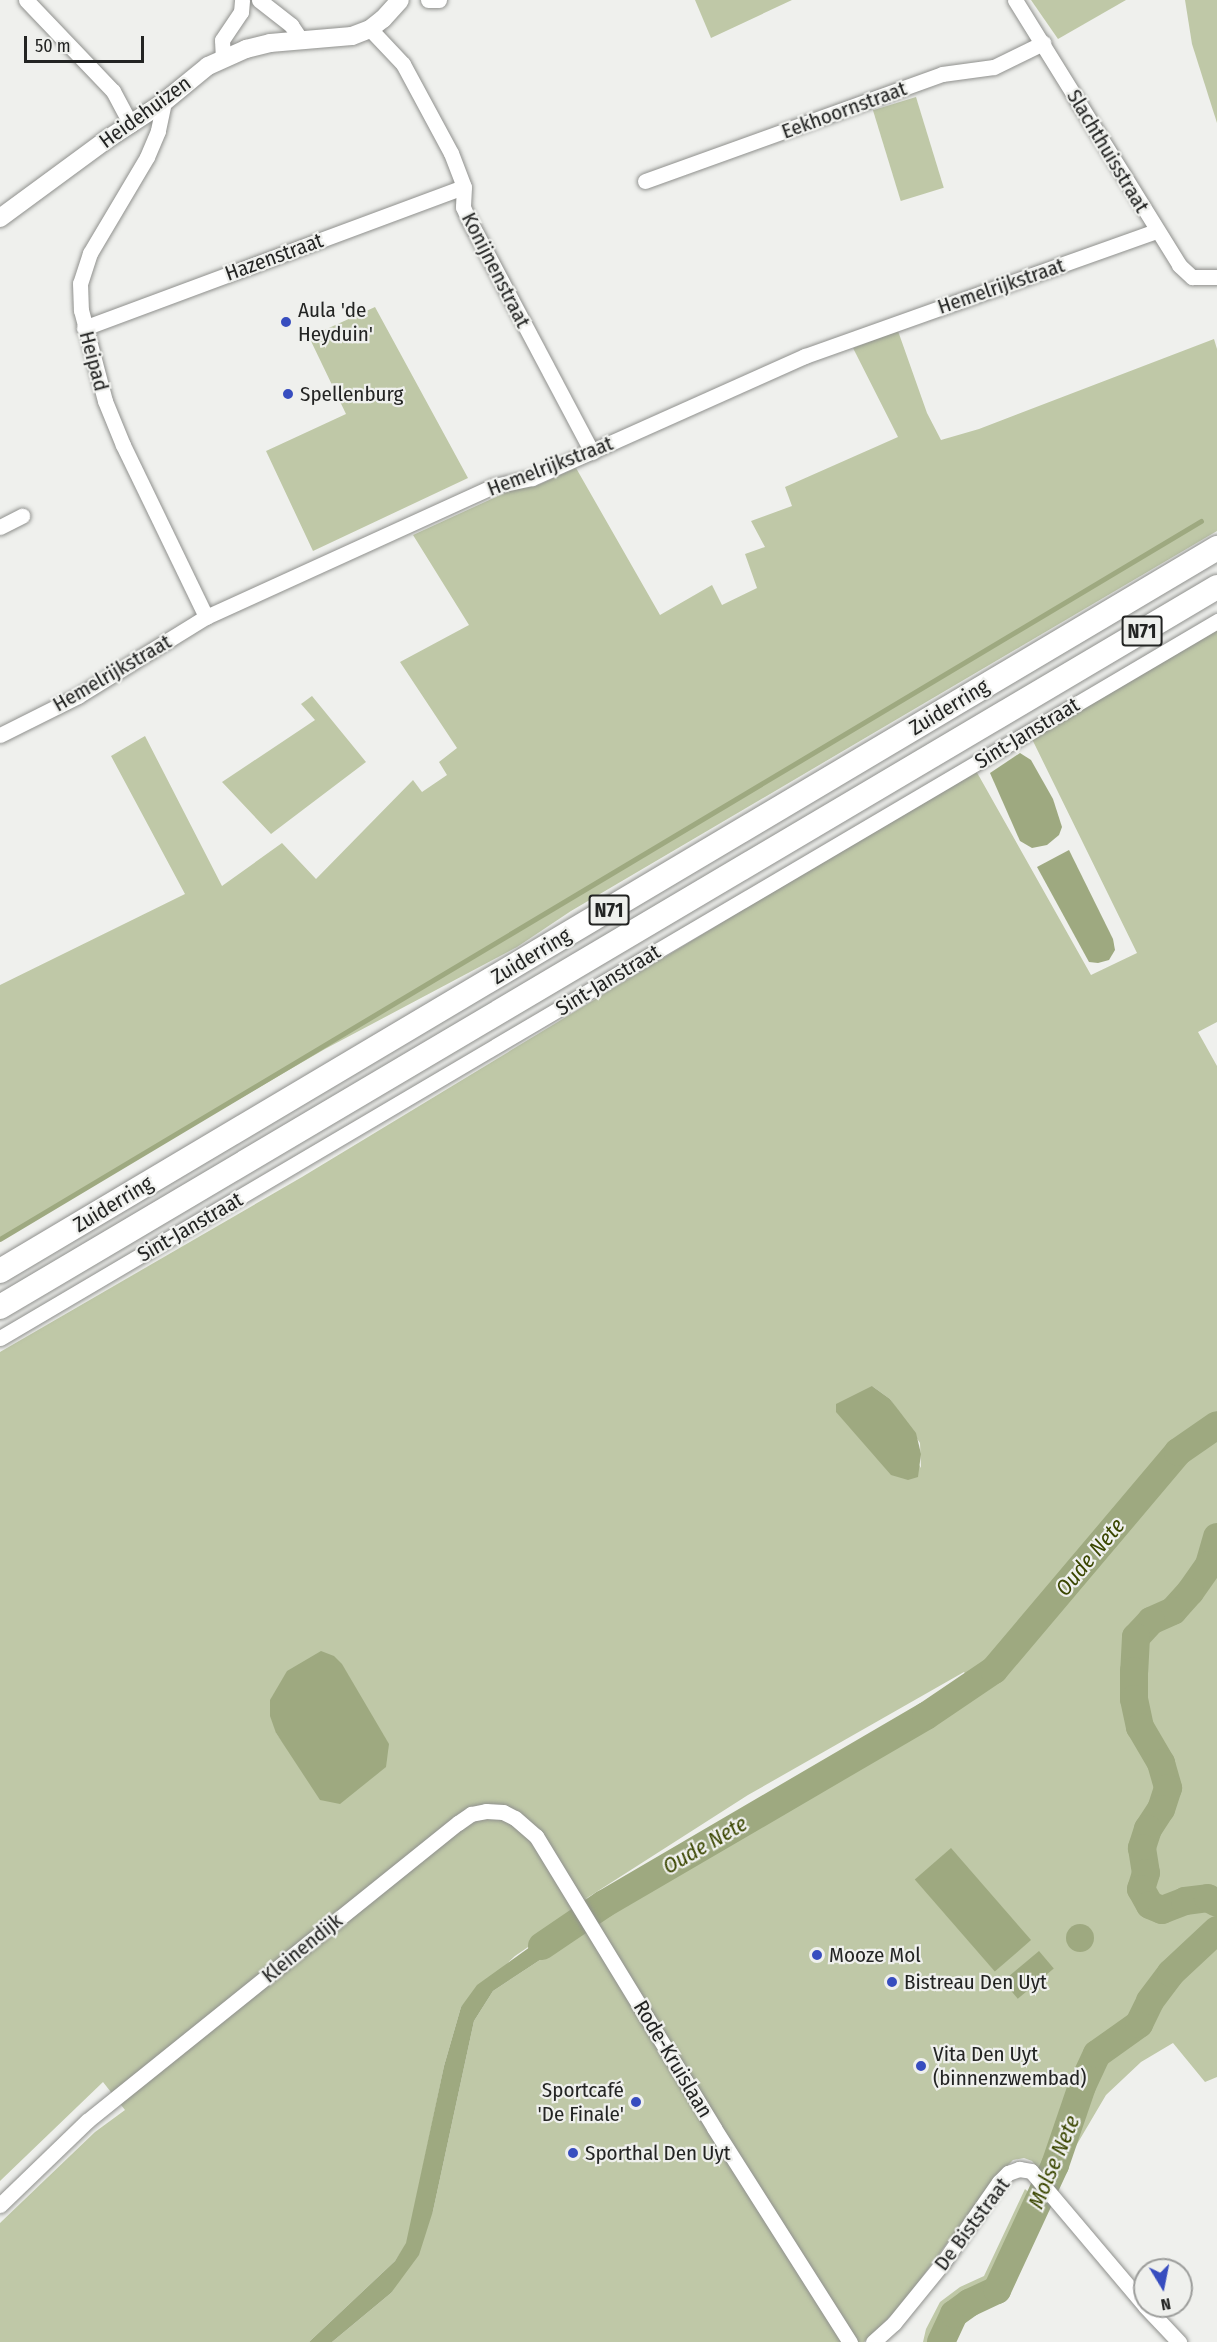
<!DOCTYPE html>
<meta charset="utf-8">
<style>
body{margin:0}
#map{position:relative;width:1217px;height:2342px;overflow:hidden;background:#eff0ed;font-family:"Fira Sans Condensed",sans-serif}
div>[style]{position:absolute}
.green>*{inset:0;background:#bfc8a7;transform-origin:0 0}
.water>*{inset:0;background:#9ea980;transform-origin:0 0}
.round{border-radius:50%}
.stream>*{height:4.5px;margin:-2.25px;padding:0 2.25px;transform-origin:2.25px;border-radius:2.25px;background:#9ea980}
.river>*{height:28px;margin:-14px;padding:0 14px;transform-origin:14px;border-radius:14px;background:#9ea980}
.roads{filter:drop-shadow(0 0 2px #8f908d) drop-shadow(0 0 2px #8f908d)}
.minor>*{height:15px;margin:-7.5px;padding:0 7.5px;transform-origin:7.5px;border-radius:7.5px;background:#fff}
.tertiary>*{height:18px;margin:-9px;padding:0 9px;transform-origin:9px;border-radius:9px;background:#fff}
.trunk>*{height:24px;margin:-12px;padding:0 12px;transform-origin:12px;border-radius:12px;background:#fff}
.dots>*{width:16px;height:16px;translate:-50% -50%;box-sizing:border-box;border:3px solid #eff0ed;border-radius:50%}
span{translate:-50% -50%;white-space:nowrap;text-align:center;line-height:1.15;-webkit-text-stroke:4.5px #eff0ed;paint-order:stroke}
.shield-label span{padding:2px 4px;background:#eff0ed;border:2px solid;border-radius:4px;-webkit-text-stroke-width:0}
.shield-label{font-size:20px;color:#232423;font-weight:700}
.street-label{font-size:21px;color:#232423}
.poi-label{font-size:21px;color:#232423}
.left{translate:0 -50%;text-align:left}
.right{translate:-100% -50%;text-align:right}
.water-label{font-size:22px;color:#3a4600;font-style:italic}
.north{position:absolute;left:1133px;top:2258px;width:60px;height:60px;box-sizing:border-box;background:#eff0ed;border:2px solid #9d9e9c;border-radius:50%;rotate:170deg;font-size:16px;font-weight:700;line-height:24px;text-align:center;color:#232423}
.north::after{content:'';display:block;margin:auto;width:21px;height:27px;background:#374dbf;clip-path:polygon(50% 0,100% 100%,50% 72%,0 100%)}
.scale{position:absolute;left:24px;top:36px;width:120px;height:27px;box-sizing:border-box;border:3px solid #232423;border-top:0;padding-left:8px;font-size:18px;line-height:21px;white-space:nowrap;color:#232423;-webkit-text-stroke:4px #eff0ed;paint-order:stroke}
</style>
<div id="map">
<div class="green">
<i style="clip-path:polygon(695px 0,792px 0,711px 38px)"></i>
<i style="clip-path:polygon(1031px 0,1126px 0,1058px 39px)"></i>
<i style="clip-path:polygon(1185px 0,1217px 0,1217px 123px,1192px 44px)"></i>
<i style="left:916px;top:97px;width:95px;height:45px;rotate:73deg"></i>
<i style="clip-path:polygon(375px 307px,468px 478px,313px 551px,266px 451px,346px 414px,309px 337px)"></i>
<i style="clip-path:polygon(898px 331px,927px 413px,941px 440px,979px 429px,1214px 339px,1217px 349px,1217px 531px,571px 911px,517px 947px,325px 1049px,0 1238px,0 985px,185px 894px,111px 756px,145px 736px,222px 886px,282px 843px,316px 879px,413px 780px,422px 792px,447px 775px,439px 762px,457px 748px,400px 662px,469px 625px,413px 535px,511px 490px,536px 486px,576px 468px,660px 615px,712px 585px,722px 605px,757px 588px,745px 554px,765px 547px,751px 521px,792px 506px,785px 487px,898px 437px,853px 348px)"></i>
<i style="clip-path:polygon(evenodd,1217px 628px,1217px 1022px,1198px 1032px,1217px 1066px,1217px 1415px,1170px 1447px,1133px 1487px,1000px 1652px,970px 1680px,964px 1672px,748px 1795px,587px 1898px,569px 1919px,515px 1956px,461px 2007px,444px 2066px,407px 2243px,395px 2261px,309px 2342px,0 2342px,0 2223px,95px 2132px,125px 2110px,103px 2082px,0 2181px,0 1352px,302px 1177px,975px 769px,1091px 975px,1137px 953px,1031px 737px,1217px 628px,872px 1386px,890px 1399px,920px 1443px,921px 1468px,872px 1386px,1217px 628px,276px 1733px,386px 1767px,284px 1744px,276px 1733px)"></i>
<i style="clip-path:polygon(312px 696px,366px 762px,271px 834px,222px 782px,315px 720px,301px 704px)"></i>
<i style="clip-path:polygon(1209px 1435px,1217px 1438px,1217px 2077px,1205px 2082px,1173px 2043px,1141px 2062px,1106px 2095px,1070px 2156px,1044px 2175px,1032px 2161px,1024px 2158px,1013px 2160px,992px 2182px,901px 2306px,864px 2342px,332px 2342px,391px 2293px,433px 2211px,474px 2021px,493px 1991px,581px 1933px,983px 1692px,1035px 1636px,1155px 1492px,1152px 1490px)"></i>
<i style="clip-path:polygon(1025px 2189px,1039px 2201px,997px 2290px,969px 2303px,954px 2314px,941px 2342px,923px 2342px,926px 2329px,940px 2302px,960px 2287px,984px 2276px)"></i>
</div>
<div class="water">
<i style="clip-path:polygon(1020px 753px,1031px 760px,1053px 799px,1062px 827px,1059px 835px,1047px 845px,1032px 848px,1020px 841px,990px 773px)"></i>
<i style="clip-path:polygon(1069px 850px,1113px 939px,1115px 950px,1109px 960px,1098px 963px,1089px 962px,1037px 867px)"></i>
<i style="clip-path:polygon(872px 1386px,890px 1399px,916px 1433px,921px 1454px,918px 1477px,908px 1480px,891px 1475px,836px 1412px,836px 1404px)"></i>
<i style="clip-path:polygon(321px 1651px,334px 1656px,342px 1664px,389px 1744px,386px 1767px,340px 1804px,320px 1800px,276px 1733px,270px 1716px,270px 1700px,287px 1671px)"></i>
<i style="left:951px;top:1848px;width:122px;height:48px;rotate:49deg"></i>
<i style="clip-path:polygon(569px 1919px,581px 1933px,493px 1991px,474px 2021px,433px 2211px,419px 2255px,391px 2293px,332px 2342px,309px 2342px,395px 2261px,406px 2243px,444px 2066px,461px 2007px,477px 1985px)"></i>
<i class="round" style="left:1066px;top:1924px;width:28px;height:28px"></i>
<i style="left:1039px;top:1951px;width:23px;height:47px;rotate:50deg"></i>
</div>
<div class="stream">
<i style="left:0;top:1239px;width:1399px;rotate:-30.87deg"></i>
</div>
<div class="river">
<i style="left:1217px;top:1537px;width:29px;rotate:106deg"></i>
<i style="left:1209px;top:1565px;width:33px;rotate:125deg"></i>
<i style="left:1190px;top:1592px;width:25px;rotate:132deg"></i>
<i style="left:1173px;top:1611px;width:24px;rotate:156deg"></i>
<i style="left:1151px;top:1621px;width:22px;rotate:133deg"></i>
<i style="left:1136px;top:1637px;width:34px;rotate:93deg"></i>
<i style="left:1134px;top:1671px;width:28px;rotate:90deg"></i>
<i style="left:1134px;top:1699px;width:29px;rotate:78deg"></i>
<i style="left:1140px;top:1727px;width:42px;rotate:59.7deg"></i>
<i style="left:1161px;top:1763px;width:26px;rotate:74deg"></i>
<i style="left:1168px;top:1788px;width:22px;rotate:108deg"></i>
<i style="left:1161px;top:1809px;width:24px;rotate:123deg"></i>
<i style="left:1148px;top:1829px;width:20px;rotate:108deg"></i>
<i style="left:1142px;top:1848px;width:25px;rotate:81deg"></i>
<i style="left:1146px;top:1873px;width:17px;rotate:107deg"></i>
<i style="left:1141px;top:1889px;width:18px;rotate:61deg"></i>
<i style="left:1150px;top:1905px;width:13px;rotate:23deg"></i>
<i style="left:1162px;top:1910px;width:25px;rotate:-21deg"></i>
<i style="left:1185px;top:1901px;width:23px;rotate:-7deg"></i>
<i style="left:1208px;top:1898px;width:10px;rotate:29deg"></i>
<i style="left:542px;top:1946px;width:75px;rotate:-34.1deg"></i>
<i style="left:604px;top:1904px;width:373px;rotate:-30.3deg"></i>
<i style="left:926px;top:1716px;width:82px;rotate:-34.1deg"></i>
<i style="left:994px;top:1670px;width:285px;rotate:-49.8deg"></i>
<i style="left:1178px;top:1452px;width:47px;rotate:-34.7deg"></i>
<i style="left:941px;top:2342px;width:31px;rotate:-65deg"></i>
<i style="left:954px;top:2314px;width:19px;rotate:-36deg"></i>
<i style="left:969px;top:2303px;width:31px;rotate:-25deg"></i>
<i style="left:997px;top:2290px;width:138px;rotate:-65.1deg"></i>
<i style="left:1055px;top:2165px;width:83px;rotate:-71.1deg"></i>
<i style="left:1082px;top:2086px;width:35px;rotate:-65deg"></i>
<i style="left:1097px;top:2054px;width:52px;rotate:-35.5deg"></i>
<i style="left:1139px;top:2024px;width:25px;rotate:-64deg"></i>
<i style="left:1150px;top:2001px;width:35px;rotate:-53deg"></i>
<i style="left:1171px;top:1973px;width:63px;rotate:-43.1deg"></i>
</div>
<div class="roads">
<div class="minor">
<i style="left:26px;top:0;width:126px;rotate:46.3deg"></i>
<i style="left:113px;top:91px;width:38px;rotate:62deg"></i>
<i style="left:259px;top:0;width:41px;rotate:38deg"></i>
<i style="left:291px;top:25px;width:18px;rotate:56deg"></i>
<i style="left:428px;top:0;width:11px"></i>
<i style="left:1015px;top:0;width:312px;rotate:58.2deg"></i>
<i style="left:1179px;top:265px;width:18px;rotate:43deg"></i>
<i style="left:1192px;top:277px;width:25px"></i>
<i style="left:370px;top:29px;width:48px;rotate:46.7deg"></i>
<i style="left:403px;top:64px;width:101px;rotate:61.7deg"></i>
<i style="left:451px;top:153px;width:36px;rotate:69deg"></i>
<i style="left:464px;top:187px;width:20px;rotate:93deg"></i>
<i style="left:463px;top:207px;width:12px;rotate:66deg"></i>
<i style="left:468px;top:218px;width:265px;rotate:62.1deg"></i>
<i style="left:223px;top:59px;width:19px;rotate:-93deg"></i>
<i style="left:222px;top:40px;width:34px;rotate:-56deg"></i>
<i style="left:241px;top:12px;width:12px;rotate:-85deg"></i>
<i style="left:164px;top:102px;width:30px;rotate:102deg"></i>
<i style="left:158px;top:131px;width:28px;rotate:113deg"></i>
<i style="left:147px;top:157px;width:112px;rotate:120.7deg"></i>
<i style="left:90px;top:253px;width:32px;rotate:108deg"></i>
<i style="left:80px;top:283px;width:27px;rotate:88deg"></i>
<i style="left:81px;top:310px;width:94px;rotate:75.2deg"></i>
<i style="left:105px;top:401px;width:48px;rotate:67.8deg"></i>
<i style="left:123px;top:445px;width:191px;rotate:64.2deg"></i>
<i style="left:645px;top:181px;width:316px;rotate:-19.8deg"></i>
<i style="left:942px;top:74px;width:52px;rotate:-7.7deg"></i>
<i style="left:994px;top:67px;width:55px;rotate:-26.1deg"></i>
<i style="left:84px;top:328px;width:405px;rotate:-20.4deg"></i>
<i style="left:0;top:527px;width:25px;rotate:-27deg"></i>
<i style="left:0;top:735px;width:87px;rotate:-26.6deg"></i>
<i style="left:78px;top:696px;width:150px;rotate:-31.7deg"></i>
<i style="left:206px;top:617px;width:316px;rotate:-24.5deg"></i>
<i style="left:494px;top:486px;width:39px;rotate:-12deg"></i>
<i style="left:532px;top:478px;width:299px;rotate:-24.1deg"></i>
<i style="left:805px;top:356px;width:373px;rotate:-19.6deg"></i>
<i style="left:0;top:1338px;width:1413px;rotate:-30.5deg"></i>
<i style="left:0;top:2205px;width:121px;rotate:-44deg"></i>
<i style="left:87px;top:2121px;width:476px;rotate:-38.8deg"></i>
<i style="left:458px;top:1823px;width:16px;rotate:-35deg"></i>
<i style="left:471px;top:1814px;width:15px;rotate:-11deg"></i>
<i style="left:486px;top:1811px;width:17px;rotate:3deg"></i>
<i style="left:503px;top:1812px;width:13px;rotate:27deg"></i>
<i style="left:515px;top:1818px;width:28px;rotate:41deg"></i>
<i style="left:536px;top:1836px;width:342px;rotate:58.6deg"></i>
<i style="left:714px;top:2128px;width:254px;rotate:57.6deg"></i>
<i style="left:1145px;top:2306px;width:50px;rotate:46.6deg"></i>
<i style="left:873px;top:2342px;width:28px;rotate:-42deg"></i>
<i style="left:894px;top:2323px;width:76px;rotate:-50.9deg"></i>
<i style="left:942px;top:2264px;width:100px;rotate:-55.2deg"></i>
<i style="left:999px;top:2182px;width:13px;rotate:-45deg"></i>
<i style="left:1008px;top:2173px;width:12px;rotate:-20deg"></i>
<i style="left:1019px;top:2169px;width:12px;rotate:9deg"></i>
<i style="left:1031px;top:2171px;width:177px;rotate:49.8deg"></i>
</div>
<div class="tertiary">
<i style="left:0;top:218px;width:132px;rotate:-36.3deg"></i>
<i style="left:106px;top:140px;width:69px;rotate:-33.2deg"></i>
<i style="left:164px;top:102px;width:57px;rotate:-39.3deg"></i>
<i style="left:208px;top:66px;width:42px;rotate:-24.1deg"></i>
<i style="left:246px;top:49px;width:25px;rotate:-14deg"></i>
<i style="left:270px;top:43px;width:82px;rotate:-4.9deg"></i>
<i style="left:352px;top:36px;width:19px;rotate:-21deg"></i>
<i style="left:370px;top:29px;width:16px;rotate:-38deg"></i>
<i style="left:383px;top:19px;width:25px;rotate:-48deg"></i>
</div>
<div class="trunk">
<i style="left:0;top:1271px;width:1416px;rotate:-30.71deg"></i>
<i style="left:0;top:1307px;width:1414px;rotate:-30.61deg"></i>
</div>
</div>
<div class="dots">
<i style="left:286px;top:322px;background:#374dbf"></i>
<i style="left:288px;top:394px;background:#374dbf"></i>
<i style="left:817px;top:1955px;background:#374dbf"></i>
<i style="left:892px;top:1982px;background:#374dbf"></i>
<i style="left:921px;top:2066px;background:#374dbf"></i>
<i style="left:636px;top:2102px;background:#374dbf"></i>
<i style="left:573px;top:2153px;background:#374dbf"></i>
</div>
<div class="shield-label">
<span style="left:1142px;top:631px">N71</span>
<span style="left:609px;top:910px">N71</span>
</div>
<div class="street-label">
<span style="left:844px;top:110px;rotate:-20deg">Eekhoornstraat</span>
<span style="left:145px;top:112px;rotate:-36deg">Heidehuizen</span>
<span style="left:1108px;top:151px;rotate:59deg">Slachthuisstraat</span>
<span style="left:274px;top:257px;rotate:-20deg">Hazenstraat</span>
<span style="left:496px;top:270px;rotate:63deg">Konijnenstraat</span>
<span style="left:1001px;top:286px;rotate:-19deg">Hemelrijkstraat</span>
<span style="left:94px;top:361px;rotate:75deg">Heipad</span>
<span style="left:550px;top:466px;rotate:-21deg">Hemelrijkstraat</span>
<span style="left:112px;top:673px;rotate:-30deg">Hemelrijkstraat</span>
<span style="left:949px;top:707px;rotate:-31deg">Zuiderring</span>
<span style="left:1027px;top:733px;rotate:-31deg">Sint-Janstraat</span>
<span style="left:531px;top:956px;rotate:-31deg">Zuiderring</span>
<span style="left:608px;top:980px;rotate:-31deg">Sint-Janstraat</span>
<span style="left:113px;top:1204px;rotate:-31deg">Zuiderring</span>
<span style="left:190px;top:1227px;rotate:-30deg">Sint-Janstraat</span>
<span style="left:302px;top:1948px;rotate:-39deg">Kleinendijk</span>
<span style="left:673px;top:2059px;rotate:59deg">Rode-Kruislaan</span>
<span style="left:972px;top:2224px;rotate:-53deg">De Biststraat</span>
</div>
<div class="poi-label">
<span class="left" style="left:298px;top:322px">Aula 'de<br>Heyduin'</span>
<span class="left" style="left:300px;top:394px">Spellenburg</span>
<span class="left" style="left:829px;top:1955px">Mooze Mol</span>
<span class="left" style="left:904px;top:1982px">Bistreau Den Uyt</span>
<span class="left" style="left:933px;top:2066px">Vita Den Uyt<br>(binnenzwembad)</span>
<span class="right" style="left:624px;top:2102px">Sportcafé<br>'De Finale'</span>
<span class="left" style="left:585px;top:2153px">Sporthal Den Uyt</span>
</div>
<div class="water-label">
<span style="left:1090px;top:1557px;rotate:-50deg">Oude Nete</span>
<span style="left:705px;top:1845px;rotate:-30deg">Oude Nete</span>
<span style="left:1054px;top:2162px;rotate:-67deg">Molse Nete</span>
</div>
<div class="north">N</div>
<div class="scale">50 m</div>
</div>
